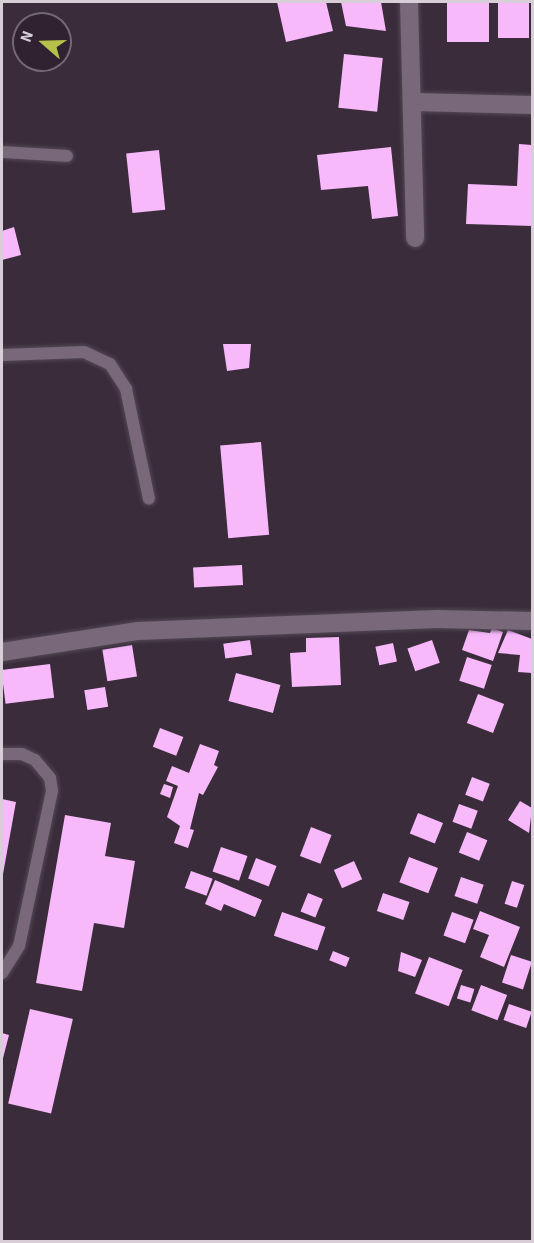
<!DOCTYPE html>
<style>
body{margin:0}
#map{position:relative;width:534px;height:1243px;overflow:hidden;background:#3a2c3b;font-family:"Source Sans 3",sans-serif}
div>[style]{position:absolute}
.building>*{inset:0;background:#f7b9fa;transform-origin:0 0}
.roads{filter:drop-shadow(0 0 2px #544855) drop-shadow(0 0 2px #544855)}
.lane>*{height:12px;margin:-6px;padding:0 6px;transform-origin:6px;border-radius:6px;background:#786879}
.street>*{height:18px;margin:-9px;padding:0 9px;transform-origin:9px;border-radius:9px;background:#786879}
span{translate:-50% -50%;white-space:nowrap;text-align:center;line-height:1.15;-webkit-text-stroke:6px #302230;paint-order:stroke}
.frame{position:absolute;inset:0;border:3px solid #d7ced7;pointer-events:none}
.north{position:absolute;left:12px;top:12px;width:60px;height:60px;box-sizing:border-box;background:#302230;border:2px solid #736773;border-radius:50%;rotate:290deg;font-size:16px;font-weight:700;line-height:24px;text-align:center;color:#d7ced7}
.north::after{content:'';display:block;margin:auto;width:21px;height:27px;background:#b5c24a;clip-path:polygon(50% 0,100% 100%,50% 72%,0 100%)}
</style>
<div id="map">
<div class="building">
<i style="clip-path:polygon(277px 2px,326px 2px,333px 31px,286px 42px)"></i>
<i style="clip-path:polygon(341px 2px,381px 2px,386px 31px,346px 26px)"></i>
<i style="left:447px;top:2px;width:42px;height:40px"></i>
<i style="left:498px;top:2px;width:31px;height:36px"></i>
<i style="left:344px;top:54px;width:39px;height:54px;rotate:6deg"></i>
<i style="clip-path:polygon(519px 144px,532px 145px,532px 226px,466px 224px,468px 184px,517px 186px)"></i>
<i style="clip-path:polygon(391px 147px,398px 216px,372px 219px,368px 186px,321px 190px,317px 155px)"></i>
<i style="left:159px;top:150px;width:60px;height:33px;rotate:84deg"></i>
<i style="clip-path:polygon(14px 227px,21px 255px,2px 260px,2px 231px)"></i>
<i style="clip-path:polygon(223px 344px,251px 344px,249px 368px,227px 371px)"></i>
<i style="left:261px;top:442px;width:93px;height:41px;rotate:85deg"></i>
<i style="left:242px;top:565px;width:20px;height:49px;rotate:87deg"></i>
<i style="clip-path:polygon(492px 628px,503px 632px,493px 661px,462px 650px,469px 630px,490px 633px)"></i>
<i style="clip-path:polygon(508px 630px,532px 639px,532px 673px,518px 672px,520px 655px,498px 653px)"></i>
<i style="clip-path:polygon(339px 637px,341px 685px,292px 687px,290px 653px,306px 652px,306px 638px)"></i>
<i style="left:250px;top:640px;width:15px;height:27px;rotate:82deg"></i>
<i style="left:432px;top:640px;width:24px;height:26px;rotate:71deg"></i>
<i style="left:393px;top:643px;width:19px;height:18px;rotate:78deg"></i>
<i style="left:132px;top:645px;width:32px;height:30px;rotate:81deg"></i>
<i style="left:467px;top:657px;width:26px;height:25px;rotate:18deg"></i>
<i style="left:50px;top:664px;width:34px;height:49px;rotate:83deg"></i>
<i style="left:236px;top:673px;width:46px;height:29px;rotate:15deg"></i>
<i style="left:105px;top:687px;width:20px;height:21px;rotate:81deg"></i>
<i style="left:478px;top:694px;width:28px;height:31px;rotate:21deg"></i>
<i style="left:160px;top:728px;width:25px;height:20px;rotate:21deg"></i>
<i style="clip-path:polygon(200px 744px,219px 751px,214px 765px,218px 767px,203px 795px,199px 793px,190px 829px,194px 830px,188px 848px,174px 843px,180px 826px,167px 817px,178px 786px,166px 781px,172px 766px,189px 773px)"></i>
<i style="left:472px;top:777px;width:19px;height:19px;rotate:21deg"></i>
<i style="clip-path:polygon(164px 784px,173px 787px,170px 798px,160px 794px)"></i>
<i style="clip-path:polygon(2px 799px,16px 802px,3px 874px,2px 874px)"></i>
<i style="clip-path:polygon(520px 801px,532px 808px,529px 833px,508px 820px)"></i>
<i style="left:459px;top:804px;width:20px;height:19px;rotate:20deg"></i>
<i style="left:418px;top:813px;width:27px;height:22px;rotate:22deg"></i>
<i style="clip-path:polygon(65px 815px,111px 823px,105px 856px,135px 861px,124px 928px,94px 923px,82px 991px,36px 983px)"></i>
<i style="left:311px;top:827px;width:22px;height:31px;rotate:21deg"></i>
<i style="left:467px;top:832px;width:22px;height:22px;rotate:22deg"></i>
<i style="left:221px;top:847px;width:28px;height:26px;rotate:19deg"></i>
<i style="left:409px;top:857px;width:31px;height:27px;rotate:21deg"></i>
<i style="left:256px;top:858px;width:22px;height:22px;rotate:21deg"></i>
<i style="left:354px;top:861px;width:20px;height:22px;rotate:66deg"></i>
<i style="left:191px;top:871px;width:23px;height:18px;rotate:20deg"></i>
<i style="left:461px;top:877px;width:24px;height:20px;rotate:19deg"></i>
<i style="clip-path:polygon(215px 880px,262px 900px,255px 917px,224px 904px,221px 911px,205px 904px)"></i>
<i style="left:512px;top:881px;width:13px;height:24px;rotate:18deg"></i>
<i style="left:308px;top:893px;width:16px;height:20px;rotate:22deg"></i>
<i style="left:383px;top:893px;width:28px;height:19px;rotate:19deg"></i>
<i style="clip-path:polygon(480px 911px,520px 927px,504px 967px,480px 957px,489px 935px,473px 929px)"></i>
<i style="left:282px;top:912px;width:46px;height:25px;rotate:19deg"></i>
<i style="left:452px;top:912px;width:23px;height:25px;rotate:20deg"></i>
<i style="left:333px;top:951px;width:18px;height:10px;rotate:22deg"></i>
<i style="clip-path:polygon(401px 952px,422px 960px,415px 977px,398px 971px)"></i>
<i style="left:511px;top:955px;width:22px;height:29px;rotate:18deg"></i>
<i style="left:429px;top:957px;width:36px;height:39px;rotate:21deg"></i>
<i style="left:461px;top:985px;width:14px;height:14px;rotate:17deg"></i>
<i style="left:481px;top:985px;width:28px;height:27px;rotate:21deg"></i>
<i style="left:509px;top:1004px;width:24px;height:17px;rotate:19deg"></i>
<i style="left:30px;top:1009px;width:44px;height:97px;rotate:13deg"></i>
<i style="clip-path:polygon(2px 1033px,9px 1035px,2px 1062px)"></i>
</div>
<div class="roads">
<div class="lane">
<i style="left:2px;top:152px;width:65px;rotate:3.5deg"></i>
<i style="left:2px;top:355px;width:82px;rotate:-2.1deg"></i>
<i style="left:84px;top:352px;width:29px;rotate:25deg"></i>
<i style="left:110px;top:364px;width:30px;rotate:57deg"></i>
<i style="left:126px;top:389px;width:112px;rotate:78.2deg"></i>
<i style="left:2px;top:754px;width:20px"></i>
<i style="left:22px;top:754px;width:14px;rotate:25deg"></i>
<i style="left:35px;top:760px;width:23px;rotate:50deg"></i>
<i style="left:50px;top:778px;width:13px;rotate:81deg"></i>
<i style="left:52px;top:791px;width:158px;rotate:102deg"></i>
<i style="left:19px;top:946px;width:32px;rotate:122deg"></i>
</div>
<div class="street">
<i style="left:409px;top:2px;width:236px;rotate:88.5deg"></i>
<i style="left:415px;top:102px;width:117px;rotate:1.5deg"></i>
<i style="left:2px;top:652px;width:138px;rotate:-8.8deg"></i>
<i style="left:138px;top:631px;width:299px;rotate:-2.3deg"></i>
<i style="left:437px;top:619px;width:95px;rotate:1.2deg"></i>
</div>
</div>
<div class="frame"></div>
<div class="north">N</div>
</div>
